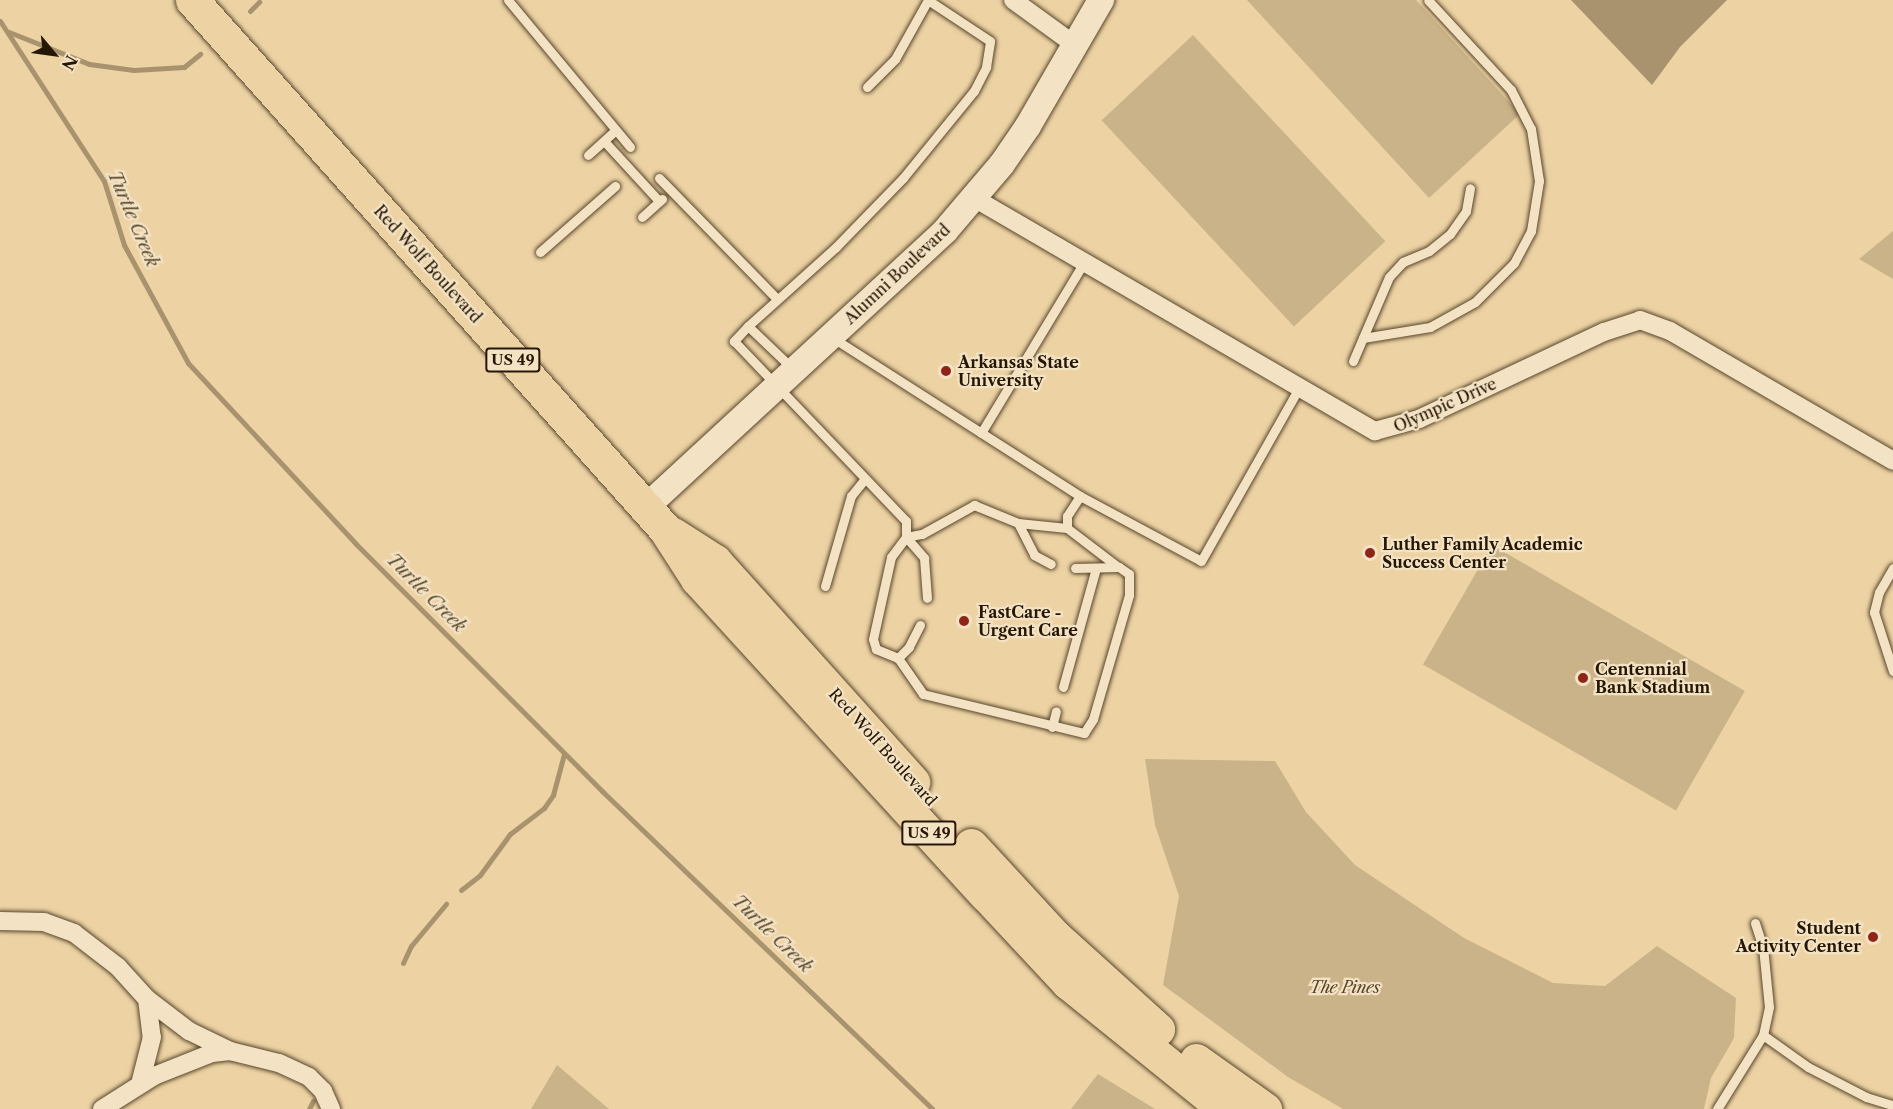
<!DOCTYPE html>
<style>
body{margin:0}
#map{position:relative;width:1893px;height:1109px;overflow:hidden;background:#edd3a4;font-family:"Libre Caslon Text",serif}
div>[style]{position:absolute}
.green>*{inset:0;background:#cbb389;transform-origin:0 0}
.water>*{inset:0;background:#a9936e}
.stream>*{height:5px;margin:-2.5px;padding:0 2.5px;transform-origin:2.5px;border-radius:2.5px;background:#a9936e}
.roads{filter:drop-shadow(0 0 2px #58462c) drop-shadow(0 0 2px #58462c)}
.lane>*{height:9px;margin:-4.5px;padding:0 4.5px;transform-origin:4.5px;border-radius:4.5px;background:#f3e2c4}
.street>*{height:18px;margin:-9px;padding:0 9px;transform-origin:9px;border-radius:9px;background:#f3e2c4}
.secondary>*{height:26px;margin:-13px;padding:0 13px;transform-origin:13px;border-radius:13px;background:#f3e2c4}
.highway>*{height:33px;margin:-16.5px;padding:0 16.5px;transform-origin:16.5px;border-radius:16.5px;background:#edd3a4}
.dots>*{width:16px;height:16px;translate:-50% -50%;box-sizing:border-box;border:3px solid #f3e2c4;border-radius:50%}
span{translate:-50% -50%;white-space:nowrap;text-align:center;line-height:1.15;-webkit-text-stroke:4.5px #f3e2c4;paint-order:stroke}
.shield-label span{padding:2px 4px;background:#f3e2c4;border:2px solid;border-radius:4px;-webkit-text-stroke-width:0}
.shield-label{font-size:15px;color:#261704;font-weight:700}
.street-label{font-size:16px;color:#261704}
.poi-label{font-size:16px;color:#261704;font-weight:700}
.left{translate:0 -50%;text-align:left}
.right{translate:-100% -50%;text-align:right}
.park-label{font-size:16px;color:#58462c;font-style:italic}
.water-label{font-size:18px;color:#5a492e;font-style:italic}
.north{position:absolute;left:24px;top:24px;width:60px;height:60px;-webkit-text-stroke:4px #f3e2c4;paint-order:stroke;rotate:119deg;font-size:16px;font-weight:700;line-height:24px;text-align:center;color:#261704}
.north::after{content:'';display:block;margin:auto;width:21px;height:27px;background:#261704;clip-path:polygon(50% 0,100% 100%,50% 72%,0 100%)}
</style>
<div id="map">
<div class="green">
<i style="clip-path:polygon(1247px 0,1416px 0,1520px 114px,1429px 198px)"></i>
<i style="left:1193px;top:35px;width:282px;height:125px;rotate:47deg"></i>
<i style="clip-path:polygon(1893px 231px,1893px 279px,1859px 259px)"></i>
<i style="left:1492px;top:545px;width:292px;height:138px;rotate:30deg"></i>
<i style="clip-path:polygon(1145px 759px,1275px 761px,1306px 812px,1355px 865px,1464px 938px,1553px 983px,1605px 986px,1657px 946px,1736px 998px,1734px 1038px,1711px 1078px,1704px 1109px,1343px 1109px,1288px 1077px,1163px 985px,1179px 896px,1155px 825px)"></i>
<i style="clip-path:polygon(557px 1065px,609px 1109px,531px 1109px)"></i>
<i style="clip-path:polygon(1098px 1074px,1155px 1109px,1071px 1109px)"></i>
</div>
<div class="water">
<i style="clip-path:polygon(1571px 0,1727px 0,1680px 47px,1652px 85px)"></i>
</div>
<div class="stream">
<i style="left:250px;top:11px;width:13px;rotate:-45deg"></i>
<i style="left:0;top:21px;width:191px;rotate:57deg"></i>
<i style="left:104px;top:181px;width:67px;rotate:72.6deg"></i>
<i style="left:124px;top:245px;width:134px;rotate:61.5deg"></i>
<i style="left:188px;top:363px;width:247px;rotate:47.1deg"></i>
<i style="left:356px;top:544px;width:349px;rotate:45.1deg"></i>
<i style="left:602px;top:791px;width:458px;rotate:43.9deg"></i>
<i style="left:9px;top:32px;width:86px;rotate:21.8deg"></i>
<i style="left:89px;top:64px;width:45px;rotate:7.6deg"></i>
<i style="left:134px;top:70px;width:50px;rotate:-3.4deg"></i>
<i style="left:184px;top:67px;width:21px;rotate:-39deg"></i>
<i style="left:461px;top:890px;width:24px;rotate:-38deg"></i>
<i style="left:480px;top:875px;width:51px;rotate:-53.8deg"></i>
<i style="left:510px;top:834px;width:43px;rotate:-37.4deg"></i>
<i style="left:544px;top:808px;width:16px;rotate:-55deg"></i>
<i style="left:553px;top:795px;width:42px;rotate:-75deg"></i>
<i style="left:403px;top:963px;width:19px;rotate:-65deg"></i>
<i style="left:411px;top:946px;width:55px;rotate:-50.2deg"></i>
<i style="left:309px;top:1109px;width:9px;rotate:-63deg"></i>
</div>
<div class="roads">
<div class="lane">
<i style="left:508px;top:0;width:191px;rotate:50.3deg"></i>
<i style="left:867px;top:87px;width:40px;rotate:-45deg"></i>
<i style="left:895px;top:59px;width:68px;rotate:-60.8deg"></i>
<i style="left:604px;top:141px;width:81px;rotate:47.5deg"></i>
<i style="left:588px;top:155px;width:36px;rotate:-42deg"></i>
<i style="left:659px;top:178px;width:168px;rotate:45.7deg"></i>
<i style="left:642px;top:217px;width:27px;rotate:-42deg"></i>
<i style="left:540px;top:252px;width:100px;rotate:-41.3deg"></i>
<i style="left:748px;top:326px;width:21px;rotate:133deg"></i>
<i style="left:734px;top:341px;width:249px;rotate:46.3deg"></i>
<i style="left:906px;top:521px;width:16px;rotate:90deg"></i>
<i style="left:906px;top:537px;width:28px;rotate:49deg"></i>
<i style="left:924px;top:558px;width:40px;rotate:85.7deg"></i>
<i style="left:833px;top:338px;width:293px;rotate:32.6deg"></i>
<i style="left:1080px;top:496px;width:24px;rotate:123deg"></i>
<i style="left:1067px;top:516px;width:12px;rotate:90deg"></i>
<i style="left:1067px;top:528px;width:64px;rotate:37.4deg"></i>
<i style="left:1363px;top:338px;width:68px;rotate:-9.3deg"></i>
<i style="left:1430px;top:327px;width:51px;rotate:-29.1deg"></i>
<i style="left:1475px;top:302px;width:55px;rotate:-45deg"></i>
<i style="left:1514px;top:263px;width:36px;rotate:-62deg"></i>
<i style="left:1531px;top:231px;width:51px;rotate:-80.9deg"></i>
<i style="left:1539px;top:181px;width:53px;rotate:-98.7deg"></i>
<i style="left:1531px;top:129px;width:44px;rotate:-117.1deg"></i>
<i style="left:1511px;top:90px;width:122px;rotate:-132.7deg"></i>
<i style="left:1353px;top:361px;width:91px;rotate:-66.8deg"></i>
<i style="left:1389px;top:277px;width:21px;rotate:-47deg"></i>
<i style="left:1403px;top:262px;width:28px;rotate:-23deg"></i>
<i style="left:1429px;top:251px;width:27px;rotate:-39deg"></i>
<i style="left:1450px;top:234px;width:28px;rotate:-55deg"></i>
<i style="left:1466px;top:211px;width:23px;rotate:-80deg"></i>
<i style="left:793px;top:369px;width:62px;rotate:-136.3deg"></i>
<i style="left:748px;top:326px;width:118px;rotate:-41.9deg"></i>
<i style="left:836px;top:247px;width:96px;rotate:-45.8deg"></i>
<i style="left:903px;top:178px;width:112px;rotate:-50.8deg"></i>
<i style="left:974px;top:91px;width:27px;rotate:-63deg"></i>
<i style="left:986px;top:67px;width:26px;rotate:-81deg"></i>
<i style="left:990px;top:41px;width:74px;rotate:-146.5deg"></i>
<i style="left:981px;top:433px;width:197px;rotate:-58.9deg"></i>
<i style="left:1080px;top:496px;width:137px;rotate:28.2deg"></i>
<i style="left:1201px;top:561px;width:199px;rotate:-60.5deg"></i>
<i style="left:1018px;top:523px;width:49px;rotate:5.8deg"></i>
<i style="left:1893px;top:568px;width:28px;rotate:120deg"></i>
<i style="left:1879px;top:592px;width:21px;rotate:104deg"></i>
<i style="left:1874px;top:612px;width:62px;rotate:72.1deg"></i>
<i style="left:825px;top:586px;width:94px;rotate:-73.9deg"></i>
<i style="left:851px;top:496px;width:22px;rotate:-51deg"></i>
<i style="left:920px;top:625px;width:25px;rotate:117deg"></i>
<i style="left:909px;top:647px;width:16px;rotate:135deg"></i>
<i style="left:898px;top:658px;width:24px;rotate:-158deg"></i>
<i style="left:876px;top:649px;width:10px;rotate:-107deg"></i>
<i style="left:873px;top:639px;width:84px;rotate:-77.6deg"></i>
<i style="left:891px;top:557px;width:25px;rotate:-53deg"></i>
<i style="left:906px;top:537px;width:16px;rotate:-11deg"></i>
<i style="left:922px;top:534px;width:60px;rotate:-29.1deg"></i>
<i style="left:974px;top:505px;width:48px;rotate:22.2deg"></i>
<i style="left:1018px;top:523px;width:36px;rotate:63deg"></i>
<i style="left:1034px;top:555px;width:19px;rotate:28deg"></i>
<i style="left:898px;top:658px;width:44px;rotate:55.2deg"></i>
<i style="left:923px;top:694px;width:166px;rotate:13.6deg"></i>
<i style="left:1084px;top:733px;width:17px;rotate:-57deg"></i>
<i style="left:1093px;top:719px;width:129px;rotate:-73.8deg"></i>
<i style="left:1129px;top:595px;width:21px;rotate:-90deg"></i>
<i style="left:1129px;top:574px;width:12px;rotate:-145deg"></i>
<i style="left:1119px;top:567px;width:44px;rotate:178.7deg"></i>
<i style="left:1063px;top:687px;width:123px;rotate:-74.5deg"></i>
<i style="left:1052px;top:727px;width:16px;rotate:-76deg"></i>
<i style="left:1755px;top:923px;width:25px;rotate:72deg"></i>
<i style="left:1763px;top:947px;width:60px;rotate:84.3deg"></i>
<i style="left:1769px;top:1007px;width:29px;rotate:102deg"></i>
<i style="left:1763px;top:1035px;width:55px;rotate:35.4deg"></i>
<i style="left:1808px;top:1067px;width:65px;rotate:27.3deg"></i>
<i style="left:1866px;top:1097px;width:28px;rotate:17deg"></i>
<i style="left:1717px;top:1109px;width:87px;rotate:-58.1deg"></i>
</div>
<div class="street">
<i style="left:1013px;top:0;width:77px;rotate:36deg"></i>
<i style="left:974px;top:198px;width:464px;rotate:30.2deg"></i>
<i style="left:1375px;top:431px;width:46px;rotate:-15.3deg"></i>
<i style="left:1419px;top:419px;width:204px;rotate:-25.2deg"></i>
<i style="left:1604px;top:332px;width:38px;rotate:-18deg"></i>
<i style="left:1640px;top:320px;width:32px;rotate:20deg"></i>
<i style="left:1670px;top:331px;width:258px;rotate:30.2deg"></i>
<i style="left:0;top:921px;width:44px;rotate:1.3deg"></i>
<i style="left:44px;top:922px;width:32px;rotate:20deg"></i>
<i style="left:74px;top:933px;width:56px;rotate:37.7deg"></i>
<i style="left:118px;top:967px;width:43px;rotate:47.8deg"></i>
<i style="left:147px;top:999px;width:38px;rotate:83deg"></i>
<i style="left:152px;top:1037px;width:49px;rotate:104.3deg"></i>
<i style="left:147px;top:999px;width:53px;rotate:37.3deg"></i>
<i style="left:189px;top:1031px;width:46px;rotate:26deg"></i>
<i style="left:102px;top:1109px;width:62px;rotate:-32.4deg"></i>
<i style="left:154px;top:1076px;width:62px;rotate:-21.6deg"></i>
<i style="left:212px;top:1053px;width:18px;rotate:-6deg"></i>
<i style="left:230px;top:1051px;width:50px;rotate:13.8deg"></i>
<i style="left:279px;top:1063px;width:33px;rotate:25deg"></i>
<i style="left:309px;top:1077px;width:20px;rotate:45deg"></i>
<i style="left:323px;top:1091px;width:20px;rotate:66deg"></i>
</div>
<div class="secondary">
<i style="left:645px;top:508px;width:408px;rotate:-42.7deg"></i>
<i style="left:945px;top:231px;width:88px;rotate:-49.6deg"></i>
<i style="left:1002px;top:164px;width:46px;rotate:-55.6deg"></i>
<i style="left:1028px;top:126px;width:146px;rotate:-59.9deg"></i>
</div>
<div class="highway">
<i style="left:192px;top:0;width:708px;rotate:48.21deg"></i>
<i style="left:664px;top:528px;width:61px;rotate:57.1deg"></i>
<i style="left:697px;top:579px;width:427px;rotate:47.6deg"></i>
<i style="left:985px;top:894px;width:122px;rotate:47deg"></i>
<i style="left:1068px;top:983px;width:201px;rotate:38.9deg"></i>
<i style="left:673px;top:534px;width:50px;rotate:32.7deg"></i>
<i style="left:715px;top:561px;width:297px;rotate:48.1deg"></i>
<i style="left:971px;top:845px;width:124px;rotate:47.3deg"></i>
<i style="left:1055px;top:936px;width:139px;rotate:42.1deg"></i>
<i style="left:1196px;top:1060px;width:85px;rotate:35.4deg"></i>
</div>
</div>
<div class="dots">
<i style="left:946px;top:371px;background:#8f2418"></i>
<i style="left:1370px;top:553px;background:#8f2418"></i>
<i style="left:964px;top:621px;background:#8f2418"></i>
<i style="left:1583px;top:678px;background:#8f2418"></i>
<i style="left:1873px;top:937px;background:#8f2418"></i>
</div>
<div class="shield-label">
<span style="left:513px;top:360px">US 49</span>
<span style="left:929px;top:833px">US 49</span>
</div>
<div class="street-label">
<span style="left:428px;top:264px;rotate:48deg">Red Wolf Boulevard</span>
<span style="left:897px;top:274px;rotate:-43deg">Alumni Boulevard</span>
<span style="left:1445px;top:405px;rotate:-24deg">Olympic Drive</span>
<span style="left:883px;top:747px;rotate:48deg">Red Wolf Boulevard</span>
</div>
<div class="poi-label">
<span class="left" style="left:958px;top:371px">Arkansas State<br>University</span>
<span class="left" style="left:1382px;top:553px">Luther Family Academic<br>Success Center</span>
<span class="left" style="left:978px;top:621px">FastCare -<br>Urgent Care</span>
<span class="left" style="left:1595px;top:678px">Centennial<br>Bank Stadium</span>
<span class="right" style="left:1861px;top:937px">Student<br>Activity Center</span>
</div>
<div class="park-label">
<span style="left:1345px;top:987px">The Pines</span>
</div>
<div class="water-label">
<span style="left:133px;top:219px;rotate:67deg">Turtle Creek</span>
<span style="left:426px;top:593px;rotate:45deg">Turtle Creek</span>
<span style="left:772px;top:934px;rotate:44deg">Turtle Creek</span>
</div>
<div class="north">N</div>
</div>
